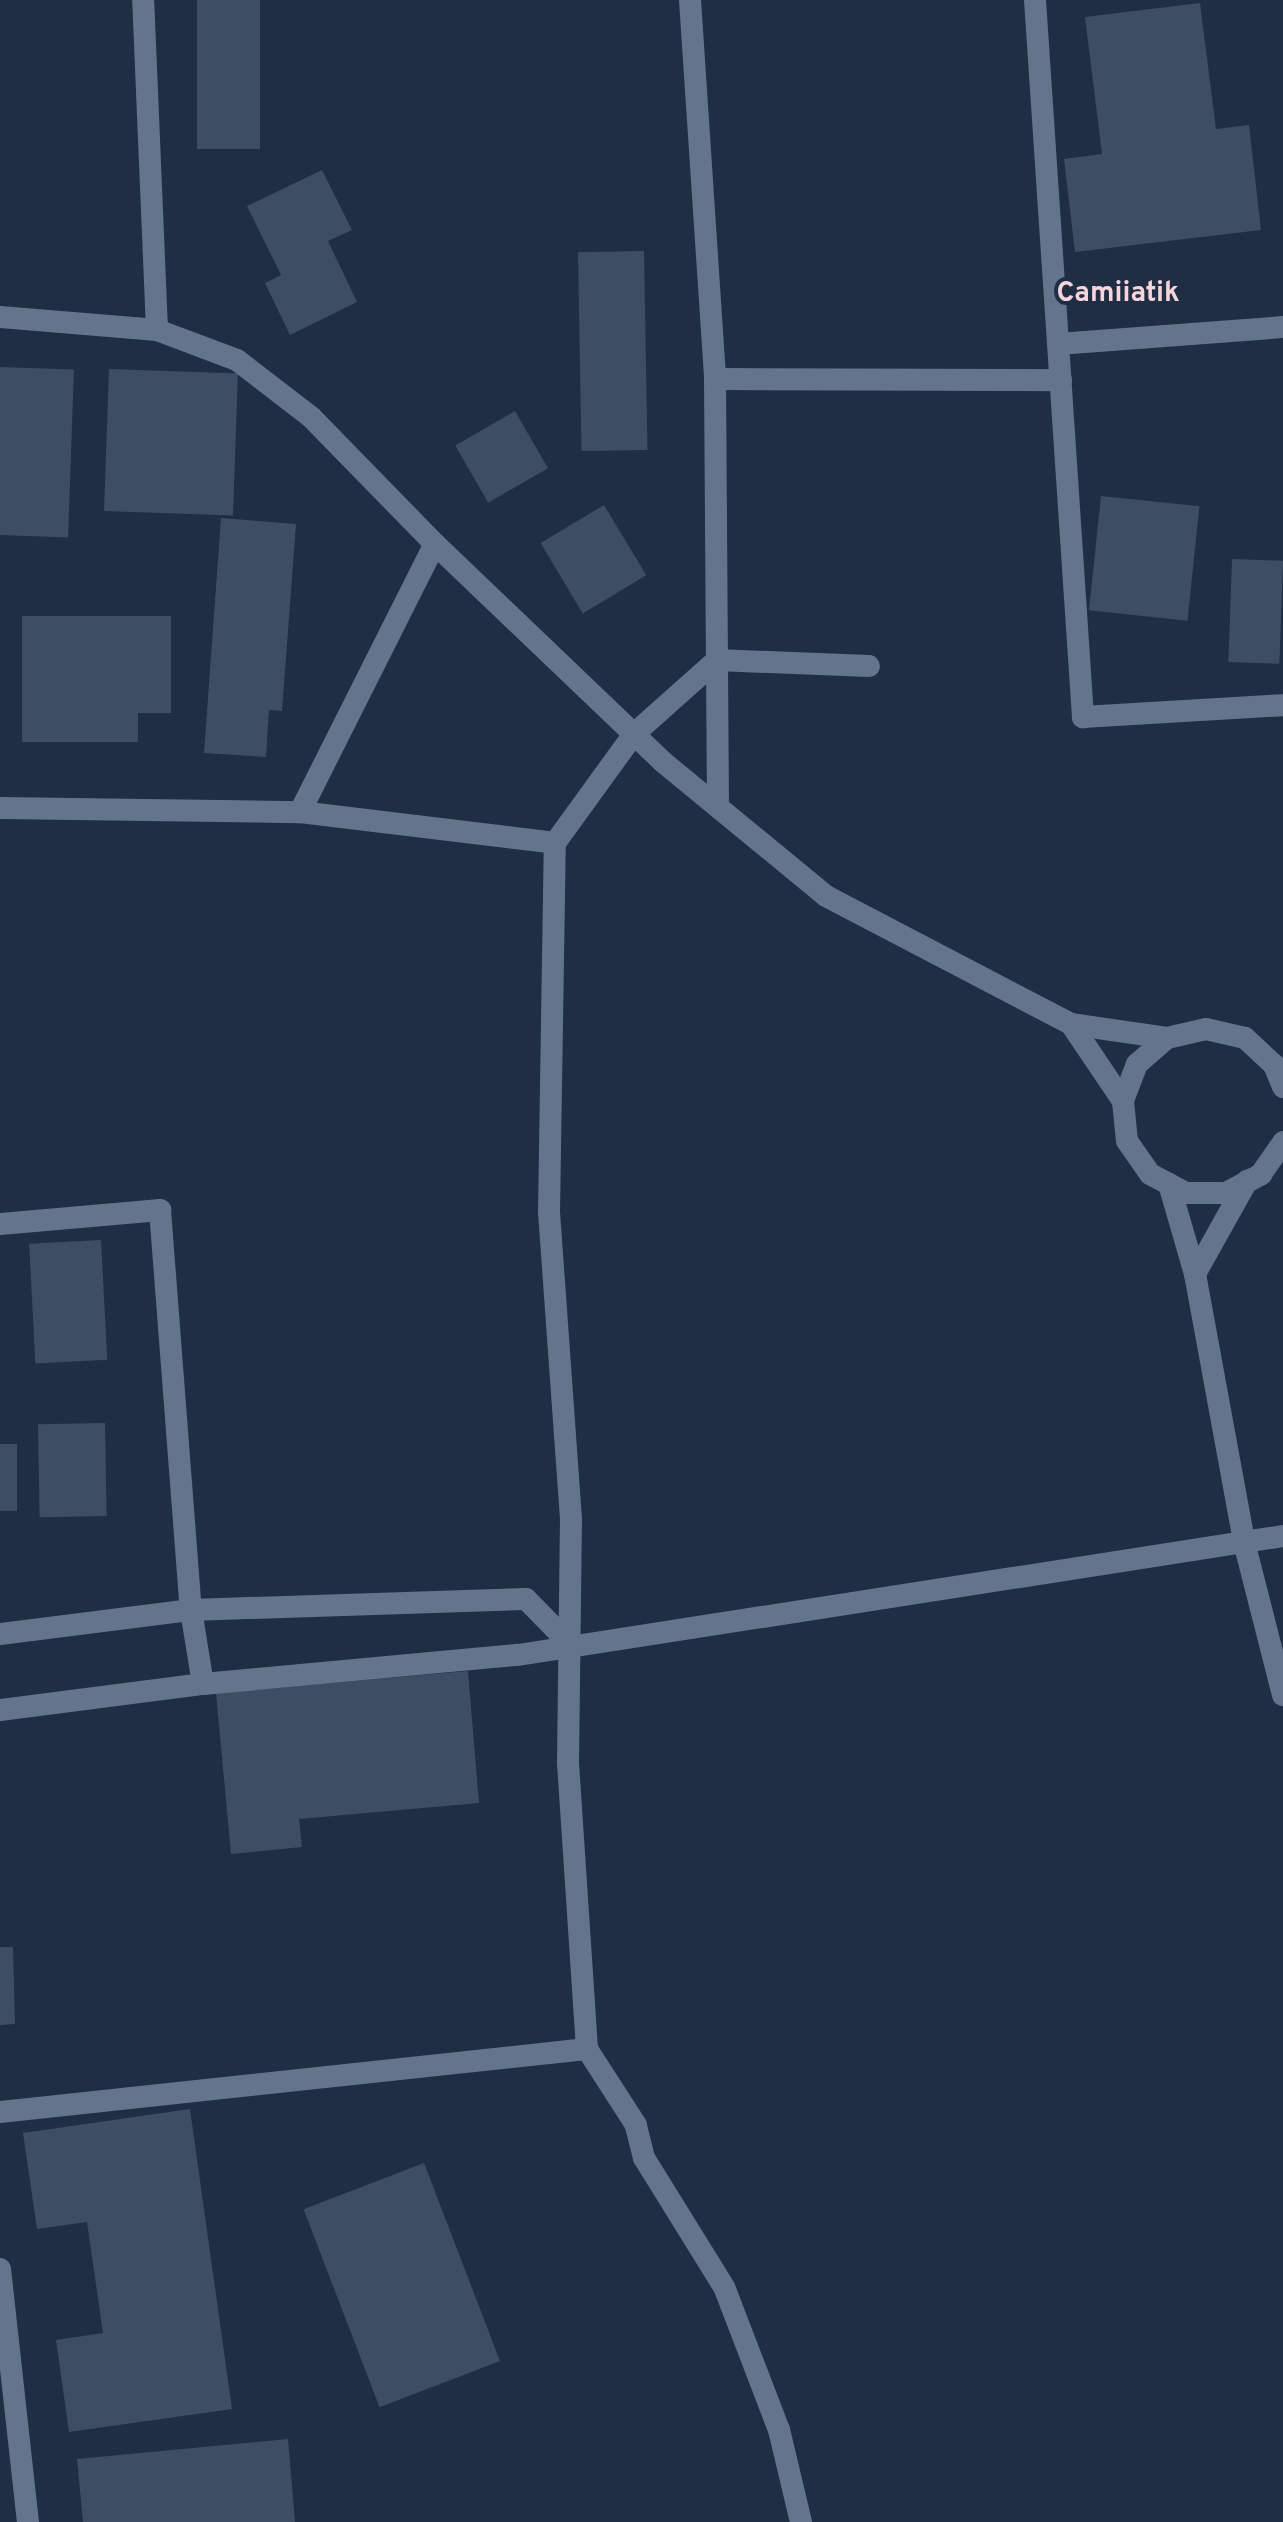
<!DOCTYPE html>
<style>
body{margin:0}
#map{position:relative;width:1283px;height:2522px;overflow:hidden;background:#1f2e42;font-family:Overpass,sans-serif}
div>[style]{position:absolute}
.building>*{inset:0;background:#3d4e63;transform-origin:0 0}
.minor>*{height:22px;margin:-11px;padding:0 11px;transform-origin:11px;border-radius:11px;background:#63758c}
.tertiary>*{height:22px;margin:-11px;padding:0 11px;transform-origin:11px;border-radius:11px;background:#63758c}
.secondary>*{height:22px;margin:-11px;padding:0 11px;transform-origin:11px;border-radius:11px;background:#63758c}
span{translate:-50% -50%;white-space:nowrap;text-align:center;line-height:1.15;-webkit-text-stroke:8px #1f2e42;paint-order:stroke}
.neighbourhood-label{font-size:28px;color:#f7d4dc;font-weight:700}
</style>
<div id="map">
<div class="building">
<i style="left:197px;top:0;width:63px;height:149px"></i>
<i style="clip-path:polygon(1200px 3px,1216px 129px,1249px 125px,1261px 230px,1075px 252px,1064px 159px,1102px 154px,1085px 17px)"></i>
<i style="clip-path:polygon(322px 170px,352px 230px,328px 241px,357px 302px,290px 335px,265px 283px,281px 275px,247px 206px)"></i>
<i style="left:644px;top:251px;width:199px;height:66px;rotate:89deg"></i>
<i style="left:0;top:367px;width:74px;height:168px;rotate:2deg"></i>
<i style="left:109px;top:369px;width:129px;height:142px;rotate:2deg"></i>
<i style="left:515px;top:411px;width:66px;height:69px;rotate:60deg"></i>
<i style="left:1101px;top:496px;width:99px;height:115px;rotate:6deg"></i>
<i style="left:604px;top:505px;width:82px;height:74px;rotate:59deg"></i>
<i style="clip-path:polygon(221px 518px,296px 524px,282px 711px,269px 710px,266px 757px,204px 753px)"></i>
<i style="left:1232px;top:559px;width:51px;height:103px;rotate:2deg"></i>
<i style="clip-path:polygon(22px 616px,171px 616px,171px 713px,138px 713px,138px 742px,22px 742px)"></i>
<i style="left:101px;top:1240px;width:120px;height:72px;rotate:87deg"></i>
<i style="left:105px;top:1423px;width:93px;height:67px;rotate:89deg"></i>
<i style="left:0;top:1444px;width:17px;height:67px"></i>
<i style="clip-path:polygon(468px 1671px,479px 1803px,299px 1819px,302px 1847px,231px 1854px,216px 1693px)"></i>
<i style="clip-path:polygon(0 1947px,13px 1947px,15px 2024px,0 2025px)"></i>
<i style="clip-path:polygon(190px 2109px,232px 2409px,69px 2432px,56px 2340px,103px 2333px,87px 2222px,37px 2229px,23px 2133px)"></i>
<i style="left:424px;top:2163px;width:212px;height:129px;rotate:69deg"></i>
<i style="clip-path:polygon(288px 2439px,295px 2522px,83px 2522px,77px 2459px)"></i>
</div>
<div class="minor">
<i style="left:690px;top:0;width:380px;rotate:86.2deg"></i>
<i style="left:715px;top:379px;width:428px;rotate:89.6deg"></i>
<i style="left:1035px;top:0;width:719px;rotate:86.17deg"></i>
<i style="left:1083px;top:717px;width:200px;rotate:-3.4deg"></i>
<i style="left:0;top:317px;width:158px;rotate:4.7deg"></i>
<i style="left:157px;top:330px;width:330px;rotate:-92.4deg"></i>
<i style="left:1058px;top:344px;width:226px;rotate:-4.3deg"></i>
<i style="left:715px;top:379px;width:346px;rotate:0.2deg"></i>
<i style="left:0;top:808px;width:300px;rotate:0.8deg"></i>
<i style="left:300px;top:812px;width:257px;rotate:6.9deg"></i>
<i style="left:300px;top:812px;width:300px;rotate:-63.3deg"></i>
<i style="left:0;top:1224px;width:161px;rotate:-5deg"></i>
<i style="left:160px;top:1210px;width:401px;rotate:85.6deg"></i>
<i style="left:191px;top:1610px;width:75px;rotate:80.8deg"></i>
<i style="left:0;top:2112px;width:590px;rotate:-6.13deg"></i>
<i style="left:0;top:2269px;width:255px;rotate:83.7deg"></i>
<i style="left:801px;top:2522px;width:95px;rotate:-103.4deg"></i>
<i style="left:779px;top:2430px;width:153px;rotate:-111deg"></i>
<i style="left:724px;top:2287px;width:152px;rotate:-121.8deg"></i>
<i style="left:644px;top:2158px;width:34px;rotate:-104deg"></i>
<i style="left:636px;top:2125px;width:90px;rotate:-122.8deg"></i>
<i style="left:587px;top:2049px;width:287px;rotate:-93.8deg"></i>
<i style="left:568px;top:1763px;width:244px;rotate:-89.3deg"></i>
<i style="left:571px;top:1519px;width:307px;rotate:-94.1deg"></i>
<i style="left:549px;top:1213px;width:370px;rotate:-89.1deg"></i>
<i style="left:555px;top:843px;width:135px;rotate:-54.1deg"></i>
<i style="left:634px;top:734px;width:111px;rotate:-41.7deg"></i>
<i style="left:717px;top:660px;width:152px;rotate:2.3deg"></i>
</div>
<div class="tertiary">
<i style="left:157px;top:330px;width:85px;rotate:20.6deg"></i>
<i style="left:237px;top:360px;width:93px;rotate:37.6deg"></i>
<i style="left:311px;top:417px;width:177px;rotate:45.7deg"></i>
<i style="left:435px;top:544px;width:315px;rotate:43.7deg"></i>
<i style="left:663px;top:762px;width:211px;rotate:39.4deg"></i>
<i style="left:826px;top:896px;width:276px;rotate:27.6deg"></i>
<i style="left:1071px;top:1024px;width:97px;rotate:8.3deg"></i>
<i style="left:1071px;top:1024px;width:93px;rotate:56deg"></i>
<i style="left:1283px;top:1087px;width:24px;rotate:-112deg"></i>
<i style="left:1274px;top:1065px;width:40px;rotate:-137deg"></i>
<i style="left:1245px;top:1038px;width:40px;rotate:-167deg"></i>
<i style="left:1206px;top:1029px;width:40px;rotate:167deg"></i>
<i style="left:1167px;top:1038px;width:40px;rotate:139deg"></i>
<i style="left:1137px;top:1064px;width:40px;rotate:111deg"></i>
<i style="left:1123px;top:1101px;width:40px;rotate:84.3deg"></i>
<i style="left:1127px;top:1141px;width:40px;rotate:55.1deg"></i>
<i style="left:1150px;top:1174px;width:40px;rotate:28deg"></i>
<i style="left:1185px;top:1193px;width:41px"></i>
<i style="left:1226px;top:1193px;width:40px;rotate:-28deg"></i>
<i style="left:1261px;top:1174px;width:39px;rotate:-55deg"></i>
<i style="left:1169px;top:1184px;width:94px;rotate:73.9deg"></i>
<i style="left:1195px;top:1274px;width:272px;rotate:79.6deg"></i>
<i style="left:1244px;top:1542px;width:158px;rotate:75.7deg"></i>
<i style="left:1195px;top:1274px;width:107px;rotate:-60.8deg"></i>
</div>
<div class="secondary">
<i style="left:0;top:1634px;width:193px;rotate:-7.2deg"></i>
<i style="left:191px;top:1610px;width:335px;rotate:-1.9deg"></i>
<i style="left:526px;top:1599px;width:66px;rotate:45.6deg"></i>
<i style="left:0;top:1710px;width:205px;rotate:-7.3deg"></i>
<i style="left:203px;top:1684px;width:316px;rotate:-5.3deg"></i>
<i style="left:518px;top:1655px;width:774px;rotate:-8.84deg"></i>
</div>
<div class="neighbourhood-label">
<span style="left:1118px;top:294px">Camiiatik</span>
</div>
</div>
